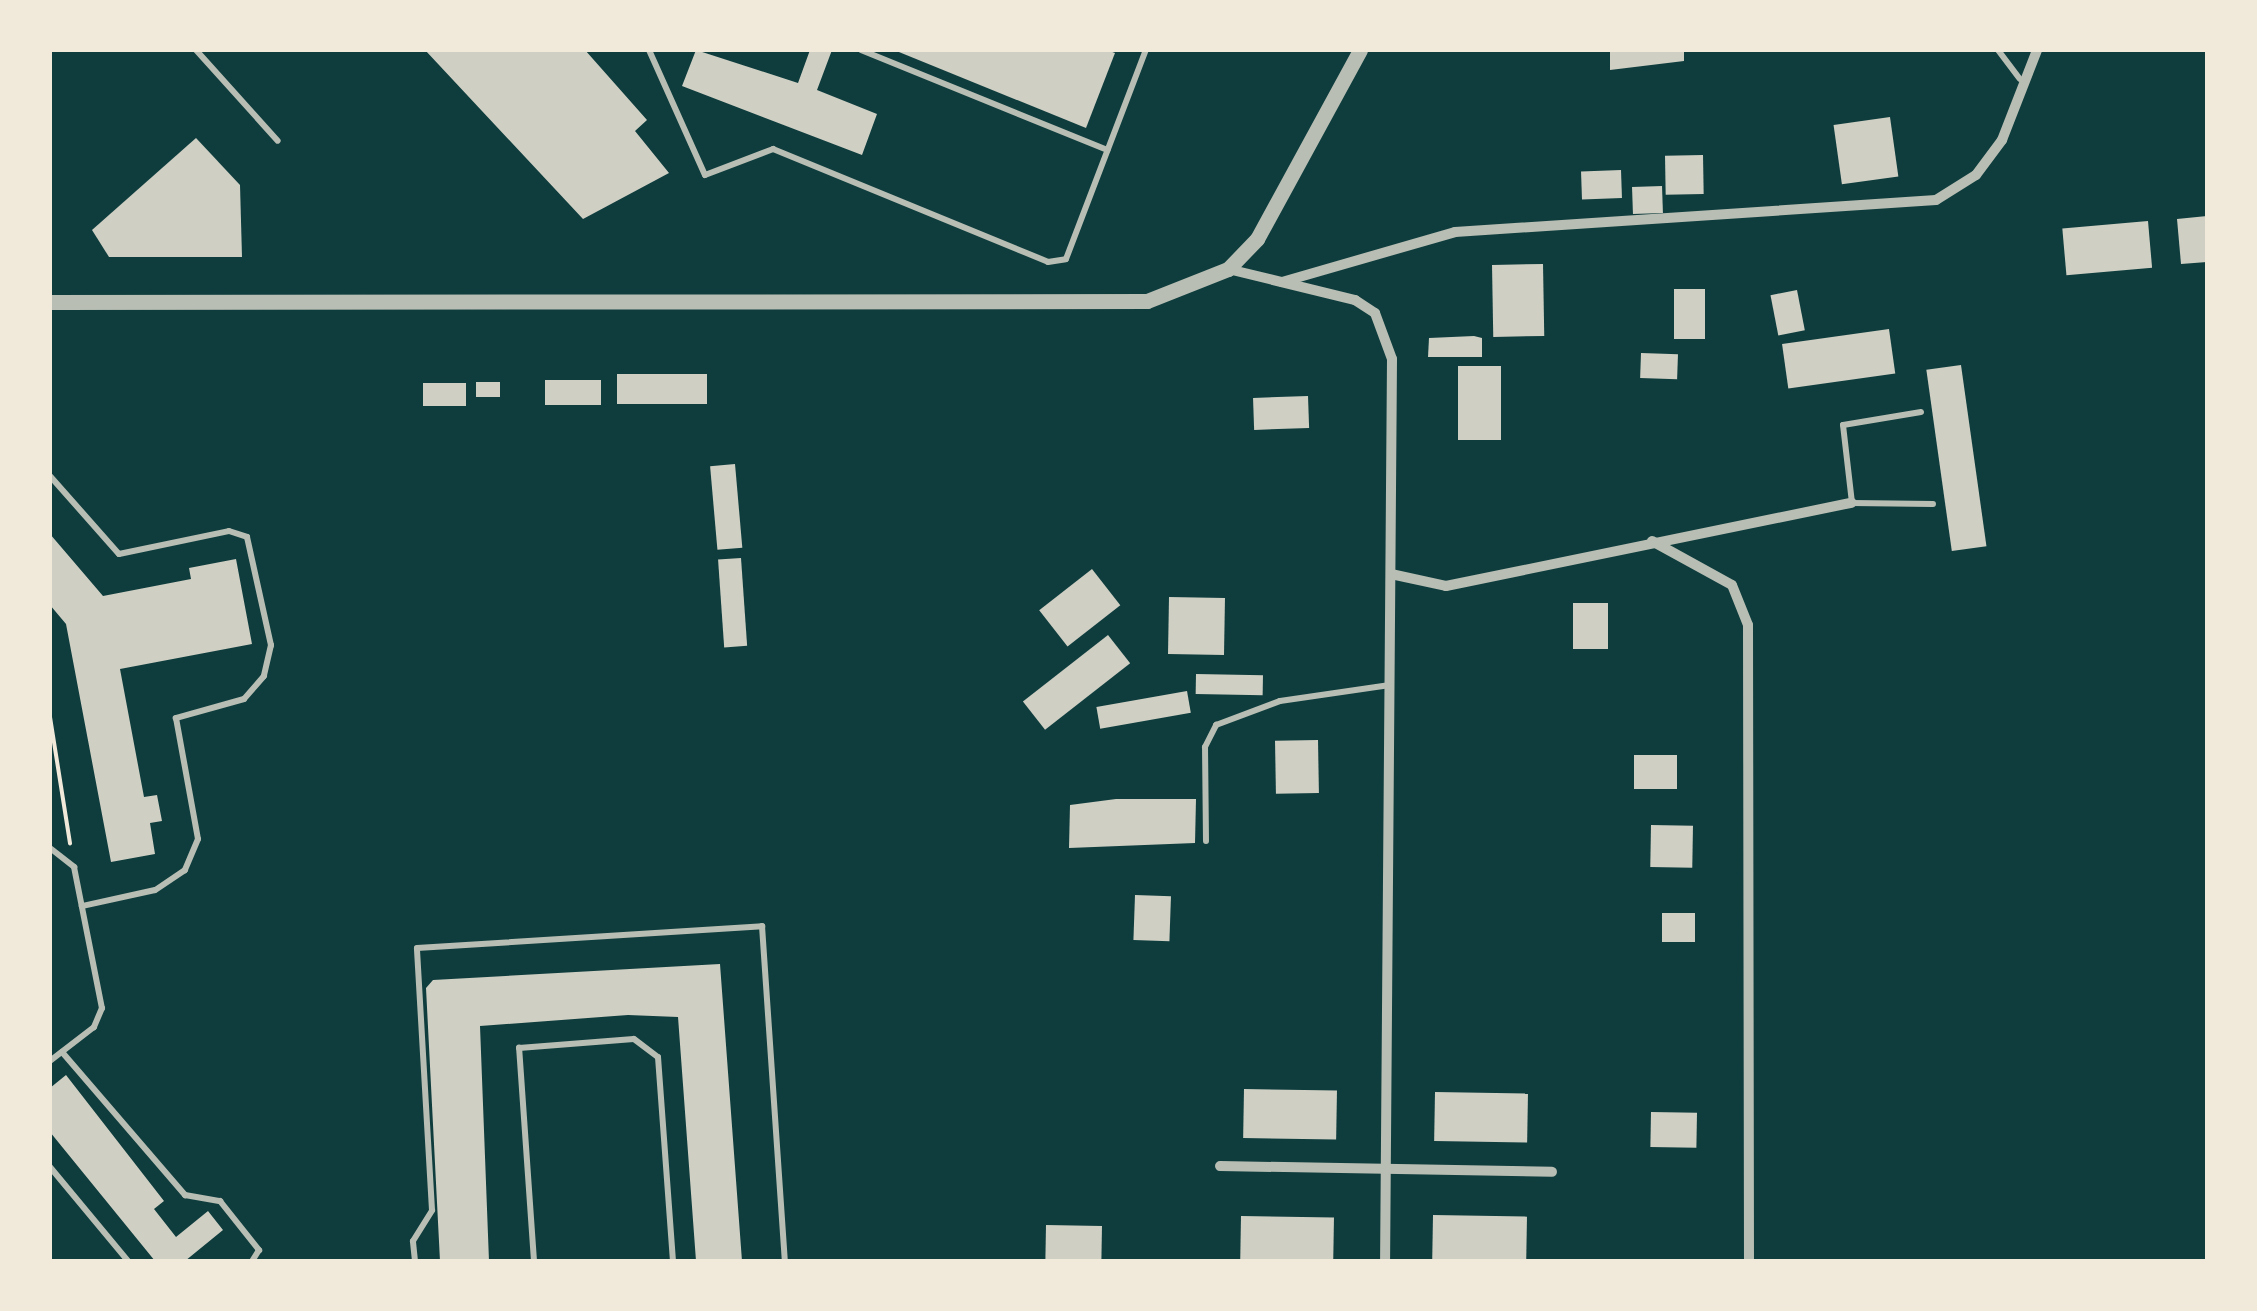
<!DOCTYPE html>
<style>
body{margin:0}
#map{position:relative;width:2257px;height:1311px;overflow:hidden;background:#0f3d3e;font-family:Barlow,sans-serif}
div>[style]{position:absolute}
.building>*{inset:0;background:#cfcfc3;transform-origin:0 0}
.path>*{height:4px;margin:-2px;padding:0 2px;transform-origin:2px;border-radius:2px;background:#f1e9da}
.service>*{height:6px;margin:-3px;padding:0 3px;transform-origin:3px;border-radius:3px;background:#b8beb3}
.minor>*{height:10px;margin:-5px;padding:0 5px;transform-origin:5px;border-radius:5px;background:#b8beb3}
.tertiary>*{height:15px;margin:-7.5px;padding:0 7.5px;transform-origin:7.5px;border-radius:7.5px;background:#b8beb3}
span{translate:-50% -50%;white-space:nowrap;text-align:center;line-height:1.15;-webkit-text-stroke:8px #f1e9da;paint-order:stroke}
.frame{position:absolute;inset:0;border:52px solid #f1e9da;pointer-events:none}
</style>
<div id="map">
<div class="building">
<i style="clip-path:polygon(425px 50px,585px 50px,647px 120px,635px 131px,669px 173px,583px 219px)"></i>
<i style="clip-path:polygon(696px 50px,798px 83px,810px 50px,832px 50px,817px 90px,877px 114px,862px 155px,682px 86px)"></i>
<i style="clip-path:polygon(894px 50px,1107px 50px,1115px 53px,1086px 128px)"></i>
<i style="clip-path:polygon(1610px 50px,1684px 50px,1684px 61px,1610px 70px)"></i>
<i style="left:1890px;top:117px;width:60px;height:57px;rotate:82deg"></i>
<i style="clip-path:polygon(196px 138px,240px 185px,242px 257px,109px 257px,92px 230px)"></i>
<i style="left:1703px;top:155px;width:39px;height:38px;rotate:89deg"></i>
<i style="left:1621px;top:170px;width:28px;height:40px;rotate:88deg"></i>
<i style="left:1662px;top:186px;width:27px;height:30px;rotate:88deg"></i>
<i style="clip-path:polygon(2207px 216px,2207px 262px,2181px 264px,2177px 219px)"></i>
<i style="left:2148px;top:221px;width:47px;height:86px;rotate:85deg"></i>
<i style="left:1543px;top:264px;width:72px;height:51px;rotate:89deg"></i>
<i style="left:1674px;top:289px;width:31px;height:50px"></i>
<i style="left:1797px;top:290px;width:41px;height:27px;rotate:79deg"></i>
<i style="left:1889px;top:329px;width:45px;height:108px;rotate:82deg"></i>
<i style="clip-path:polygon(1474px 336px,1482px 338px,1482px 357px,1428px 357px,1429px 338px)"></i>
<i style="left:1641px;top:353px;width:37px;height:25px;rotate:2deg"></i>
<i style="left:1961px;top:365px;width:183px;height:35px;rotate:82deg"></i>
<i style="left:1458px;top:366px;width:43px;height:74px"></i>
<i style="left:707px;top:374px;width:30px;height:90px;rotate:90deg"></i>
<i style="left:601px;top:380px;width:25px;height:56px;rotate:90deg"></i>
<i style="left:476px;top:382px;width:24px;height:15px"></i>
<i style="left:466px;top:383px;width:23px;height:43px;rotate:90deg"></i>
<i style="left:1308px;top:396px;width:32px;height:55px;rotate:88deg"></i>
<i style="left:735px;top:464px;width:84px;height:25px;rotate:85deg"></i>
<i style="clip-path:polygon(50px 534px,103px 596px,191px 579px,189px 568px,236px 559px,252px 644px,120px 669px,144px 797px,157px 795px,162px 821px,150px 823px,155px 854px,111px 862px,66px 624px,50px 605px)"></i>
<i style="left:741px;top:558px;width:88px;height:23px;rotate:86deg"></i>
<i style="left:1092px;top:569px;width:46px;height:67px;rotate:52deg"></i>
<i style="left:1169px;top:597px;width:56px;height:57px;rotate:1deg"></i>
<i style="left:1573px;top:603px;width:35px;height:46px"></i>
<i style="left:1108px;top:635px;width:36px;height:108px;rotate:52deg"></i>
<i style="left:1196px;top:674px;width:67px;height:20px;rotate:1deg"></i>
<i style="left:1187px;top:691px;width:22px;height:92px;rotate:80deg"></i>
<i style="left:1318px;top:740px;width:53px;height:43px;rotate:89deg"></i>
<i style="left:1634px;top:755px;width:43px;height:34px"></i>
<i style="clip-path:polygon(1116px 799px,1196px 799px,1195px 843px,1069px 848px,1070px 805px)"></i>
<i style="left:1651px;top:825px;width:42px;height:42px;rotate:1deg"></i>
<i style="left:1135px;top:895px;width:36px;height:45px;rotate:2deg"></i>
<i style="left:1662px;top:913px;width:33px;height:29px"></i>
<i style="clip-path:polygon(720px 964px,742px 1261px,696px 1261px,678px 1017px,628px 1015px,480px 1026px,489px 1261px,440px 1261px,426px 988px,433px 980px)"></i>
<i style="clip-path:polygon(66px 1075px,164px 1201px,154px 1209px,176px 1237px,208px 1211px,223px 1230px,185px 1261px,155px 1261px,50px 1132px,50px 1088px)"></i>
<i style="left:1244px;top:1089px;width:93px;height:49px;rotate:1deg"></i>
<i style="left:1435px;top:1092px;width:93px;height:49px;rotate:1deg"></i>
<i style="left:1651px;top:1112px;width:46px;height:35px;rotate:1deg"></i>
<i style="left:1433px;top:1215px;width:94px;height:46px;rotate:1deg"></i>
<i style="left:1241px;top:1216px;width:93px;height:45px;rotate:1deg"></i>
<i style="left:1046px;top:1225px;width:56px;height:36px;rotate:1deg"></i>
</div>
<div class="path">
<i style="left:50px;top:717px;width:128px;rotate:81deg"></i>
</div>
<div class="service">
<i style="left:196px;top:50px;width:122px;rotate:48deg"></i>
<i style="left:649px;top:50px;width:137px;rotate:65.9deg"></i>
<i style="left:705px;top:175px;width:73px;rotate:-20.9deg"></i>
<i style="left:773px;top:149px;width:297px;rotate:22.3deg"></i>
<i style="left:1048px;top:262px;width:18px;rotate:-9deg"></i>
<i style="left:1066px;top:259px;width:224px;rotate:-69.1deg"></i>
<i style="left:861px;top:50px;width:266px;rotate:22.1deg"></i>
<i style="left:1998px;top:50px;width:36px;rotate:53deg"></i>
<i style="left:1921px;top:412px;width:79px;rotate:170.5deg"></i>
<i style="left:1843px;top:425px;width:79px;rotate:83.4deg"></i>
<i style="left:1852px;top:503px;width:81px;rotate:0.7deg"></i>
<i style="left:50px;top:476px;width:104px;rotate:48.5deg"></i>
<i style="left:119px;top:554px;width:112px;rotate:-11.8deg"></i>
<i style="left:229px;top:531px;width:19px;rotate:18deg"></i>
<i style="left:247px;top:537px;width:111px;rotate:77.5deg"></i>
<i style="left:271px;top:645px;width:32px;rotate:103deg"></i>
<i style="left:264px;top:676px;width:30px;rotate:131deg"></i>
<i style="left:244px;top:699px;width:71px;rotate:164.4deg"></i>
<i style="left:176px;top:718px;width:123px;rotate:79.7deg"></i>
<i style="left:198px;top:839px;width:34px;rotate:113deg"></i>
<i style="left:185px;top:870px;width:36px;rotate:146deg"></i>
<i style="left:155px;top:890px;width:75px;rotate:167.6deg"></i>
<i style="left:1206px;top:841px;width:94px;rotate:-90.6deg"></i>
<i style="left:1205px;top:747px;width:25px;rotate:-63deg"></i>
<i style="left:1216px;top:725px;width:68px;rotate:-20.6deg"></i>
<i style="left:1280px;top:701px;width:111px;rotate:-8.3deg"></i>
<i style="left:50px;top:848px;width:31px;rotate:38deg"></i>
<i style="left:74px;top:867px;width:144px;rotate:78.8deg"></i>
<i style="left:102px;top:1008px;width:21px;rotate:113deg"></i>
<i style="left:94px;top:1027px;width:56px;rotate:142.3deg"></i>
<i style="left:62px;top:1052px;width:189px;rotate:49.3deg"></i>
<i style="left:185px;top:1195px;width:36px;rotate:10deg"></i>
<i style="left:220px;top:1201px;width:63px;rotate:51.5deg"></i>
<i style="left:259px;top:1250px;width:13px;rotate:122deg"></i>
<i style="left:50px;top:1167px;width:122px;rotate:50.3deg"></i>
<i style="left:415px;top:1261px;width:20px;rotate:-96deg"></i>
<i style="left:413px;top:1241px;width:36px;rotate:-58deg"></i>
<i style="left:432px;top:1210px;width:262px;rotate:-93.3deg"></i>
<i style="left:417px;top:948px;width:346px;rotate:-3.6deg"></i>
<i style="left:762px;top:926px;width:336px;rotate:86.1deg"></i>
<i style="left:534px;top:1261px;width:214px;rotate:-94deg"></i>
<i style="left:519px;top:1048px;width:115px;rotate:-4.5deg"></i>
<i style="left:634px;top:1039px;width:30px;rotate:37deg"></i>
<i style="left:658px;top:1057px;width:205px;rotate:85.8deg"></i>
</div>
<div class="minor">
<i style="left:1228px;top:269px;width:131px;rotate:13.7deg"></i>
<i style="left:1355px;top:300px;width:24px;rotate:33deg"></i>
<i style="left:1375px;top:313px;width:49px;rotate:69.7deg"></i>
<i style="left:1392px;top:359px;width:902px;rotate:90.44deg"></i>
<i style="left:1282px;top:282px;width:180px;rotate:-16.1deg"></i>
<i style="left:1455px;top:232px;width:482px;rotate:-3.8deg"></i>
<i style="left:1936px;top:200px;width:47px;rotate:-32deg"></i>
<i style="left:1976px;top:175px;width:44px;rotate:-53.4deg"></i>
<i style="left:2002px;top:140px;width:97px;rotate:-68.7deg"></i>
<i style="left:1652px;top:541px;width:91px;rotate:28.8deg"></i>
<i style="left:1732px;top:585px;width:43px;rotate:68.2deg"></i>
<i style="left:1748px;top:625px;width:636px;rotate:89.91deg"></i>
<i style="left:1391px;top:574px;width:56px;rotate:12.3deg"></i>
<i style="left:1446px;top:586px;width:414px;rotate:-11.6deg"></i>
<i style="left:1220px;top:1166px;width:332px;rotate:1deg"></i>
</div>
<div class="tertiary">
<i style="left:50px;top:302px;width:1097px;rotate:-0.05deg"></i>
<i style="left:1147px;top:301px;width:87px;rotate:-21.6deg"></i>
<i style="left:1228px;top:269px;width:42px;rotate:-46deg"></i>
<i style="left:1257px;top:239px;width:215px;rotate:-61.4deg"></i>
</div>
<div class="frame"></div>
</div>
